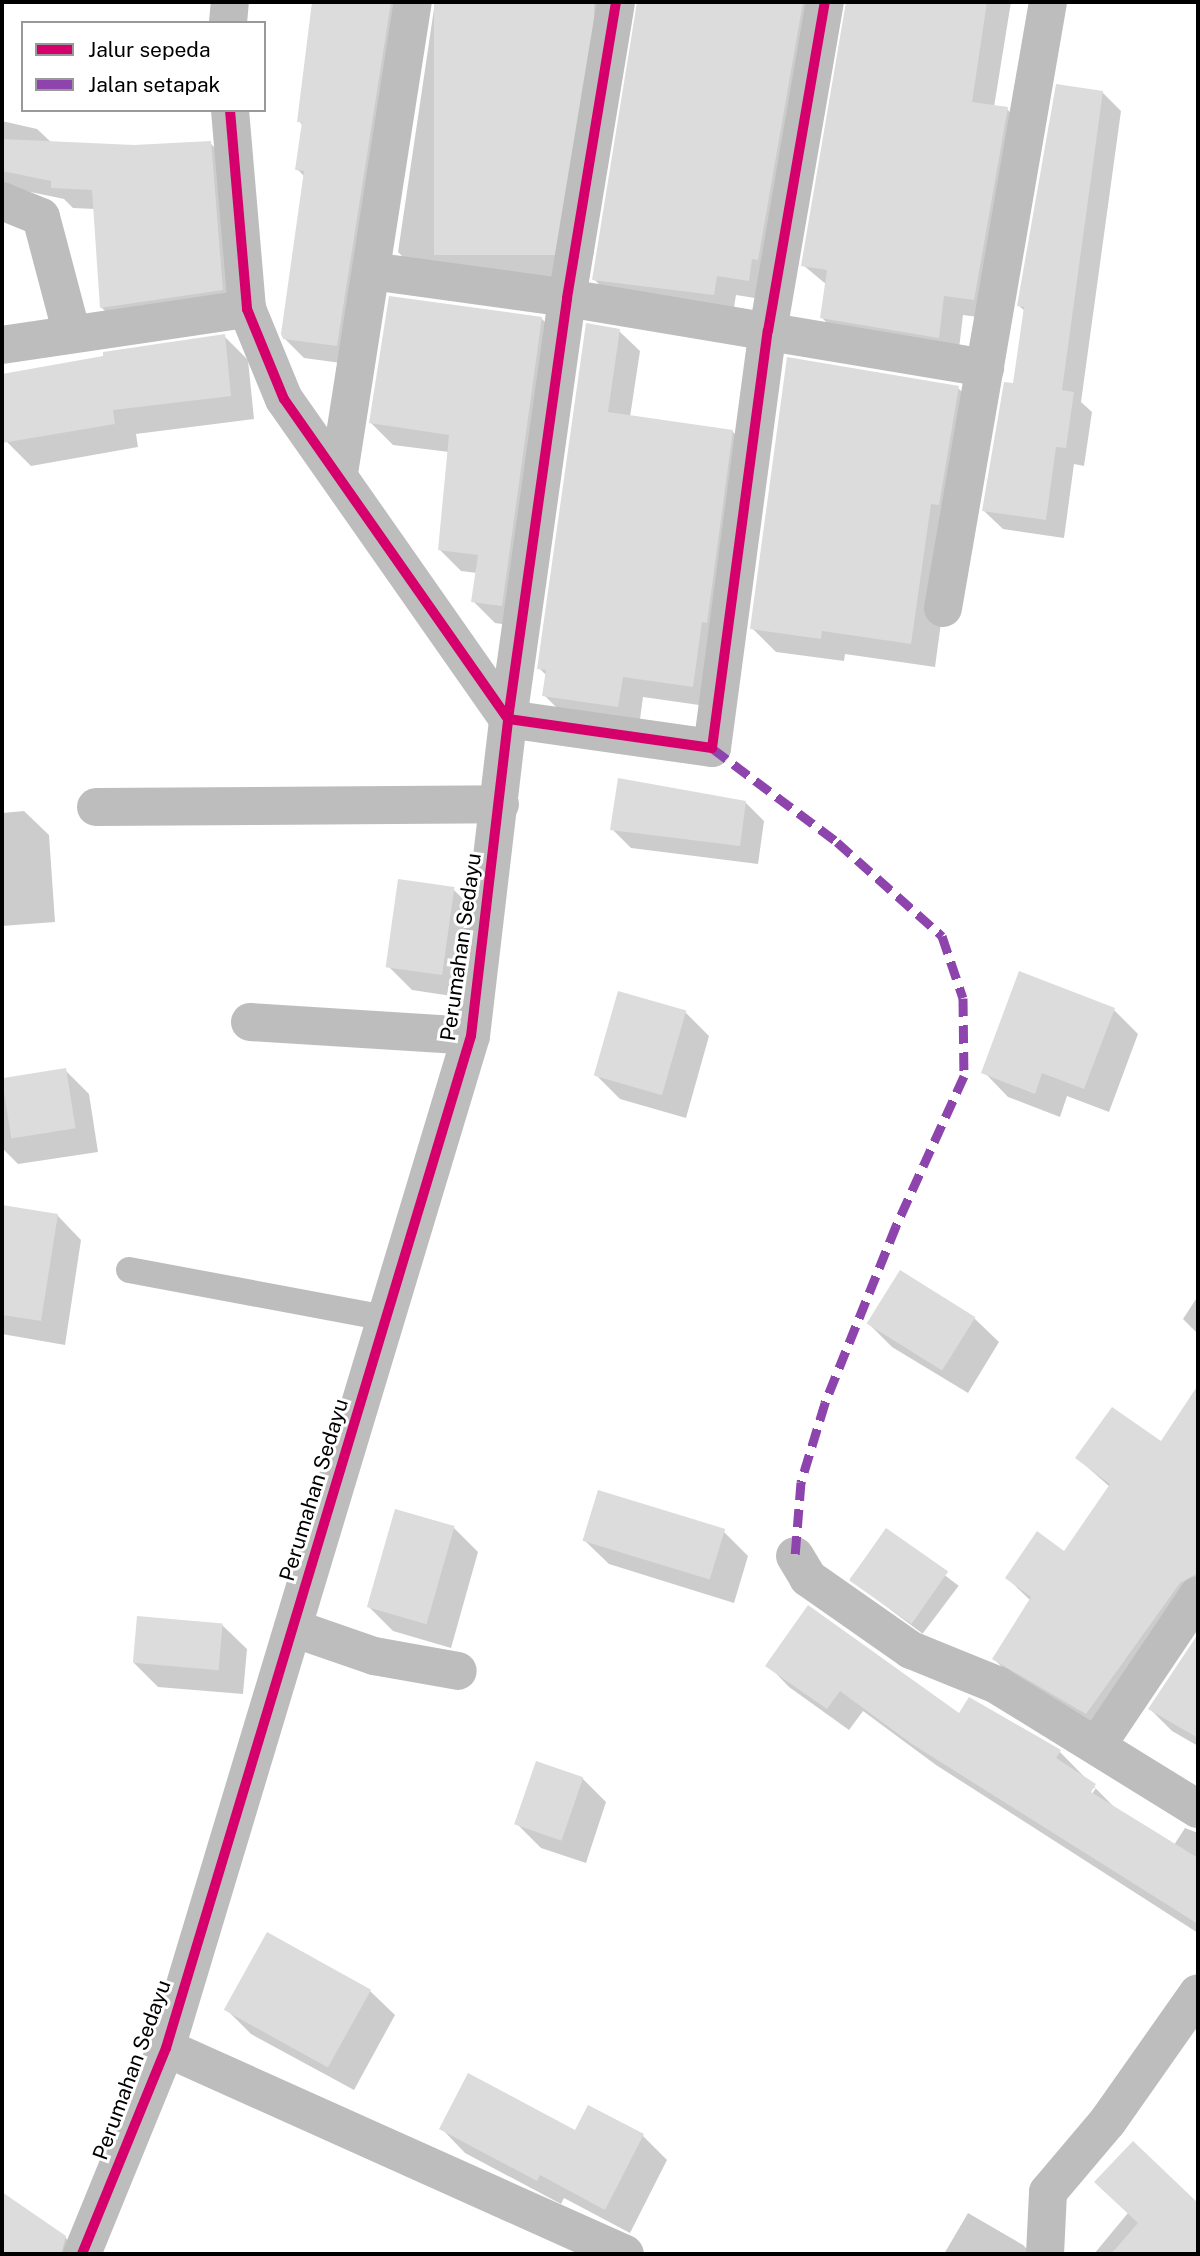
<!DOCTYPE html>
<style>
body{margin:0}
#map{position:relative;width:1200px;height:2256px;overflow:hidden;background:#fff;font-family:"Public Sans",sans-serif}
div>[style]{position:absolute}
.shadow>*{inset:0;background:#0003;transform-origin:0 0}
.building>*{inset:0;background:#dcdcdc;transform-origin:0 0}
.lane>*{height:26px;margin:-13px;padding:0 13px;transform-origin:13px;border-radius:13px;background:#bdbdbd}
.street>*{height:38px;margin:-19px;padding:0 19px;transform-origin:19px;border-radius:19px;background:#bdbdbd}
.quiet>*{height:9px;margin-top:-4.5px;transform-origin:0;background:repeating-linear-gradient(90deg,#8e44ad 0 18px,transparent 0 27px)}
.cycleway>*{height:10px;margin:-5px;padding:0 5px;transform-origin:5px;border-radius:5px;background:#d6006c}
span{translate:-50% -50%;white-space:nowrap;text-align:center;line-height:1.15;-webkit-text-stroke:6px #fff;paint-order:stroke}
.street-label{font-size:21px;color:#000}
.frame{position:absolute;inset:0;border:4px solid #000;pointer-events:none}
.legend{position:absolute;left:21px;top:21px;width:245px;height:91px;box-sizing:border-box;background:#fff;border:2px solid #999;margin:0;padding:9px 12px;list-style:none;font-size:21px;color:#000}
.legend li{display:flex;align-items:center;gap:14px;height:35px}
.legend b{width:35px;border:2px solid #999}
</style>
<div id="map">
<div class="shadow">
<i style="clip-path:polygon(315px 2px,424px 2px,356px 365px,304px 358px,284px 338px,305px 177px,297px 169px,303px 126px,299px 121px)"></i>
<i style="clip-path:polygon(435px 2px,632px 2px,568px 292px,417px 271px,398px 252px)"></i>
<i style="clip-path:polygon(638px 2px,841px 2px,768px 300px,736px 295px,733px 314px,613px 299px,594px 279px)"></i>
<i style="clip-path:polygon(847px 2px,1011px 2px,994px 107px,1007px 109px,1026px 129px,993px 319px,963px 315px,958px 357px,842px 337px,822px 318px,827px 285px,803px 265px)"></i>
<i style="clip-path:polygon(1102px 92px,1121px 111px,1081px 402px,1092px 412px,1084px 466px,1074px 464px,1064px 538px,1003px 529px,984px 511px,1015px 385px,1025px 311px,1019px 306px)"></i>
<i style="clip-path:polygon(2px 121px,37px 129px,52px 143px,134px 147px,210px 143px,231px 163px,243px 310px,122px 328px,102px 308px,95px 209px,73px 208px,64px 199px,2px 186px)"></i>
<i style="clip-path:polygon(541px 318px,563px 340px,523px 627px,495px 623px,473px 601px,477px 573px,461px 571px,439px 549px,449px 452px,393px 445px,371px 423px)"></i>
<i style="clip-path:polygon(619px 331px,640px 351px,630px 417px,732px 431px,753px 452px,713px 707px,643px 697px,639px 727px,565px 716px,544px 695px,547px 676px,539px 668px)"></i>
<i style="clip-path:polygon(224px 336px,248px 360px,254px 419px,136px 434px,138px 447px,31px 466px,6px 441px,2px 376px)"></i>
<i style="clip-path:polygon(958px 388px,982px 411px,954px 527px,935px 667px,845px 654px,844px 661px,776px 652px,752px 628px)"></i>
<i style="clip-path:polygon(619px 780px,746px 803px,764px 821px,758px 864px,631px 848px,612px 829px)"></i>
<i style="clip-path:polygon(24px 811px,49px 835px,55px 922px,2px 926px,2px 813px)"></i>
<i style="clip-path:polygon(453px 889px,477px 913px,465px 998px,412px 990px,388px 966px)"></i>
<i style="clip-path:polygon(1114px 1010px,1138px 1034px,1109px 1112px,1067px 1096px,1060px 1117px,1008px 1097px,984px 1072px)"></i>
<i style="clip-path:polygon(685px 1012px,709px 1036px,686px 1118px,620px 1099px,595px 1074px)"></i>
<i style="clip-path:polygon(65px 1070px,89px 1094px,98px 1152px,18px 1164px,2px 1148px,2px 1080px)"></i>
<i style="clip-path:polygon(2px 1206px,57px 1215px,81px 1240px,65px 1345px,2px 1334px)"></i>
<i style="clip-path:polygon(1198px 1296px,1198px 1334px,1183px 1319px)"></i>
<i style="clip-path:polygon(974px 1318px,999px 1342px,968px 1393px,892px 1347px,868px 1323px)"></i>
<i style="clip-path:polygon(1198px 1388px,1198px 1603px,1106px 1732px,1013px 1678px,994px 1659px,1031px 1601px,1007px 1578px,1064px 1553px,1110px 1487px,1077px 1458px,1161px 1444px)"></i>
<i style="clip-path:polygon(454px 1528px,478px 1552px,451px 1648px,393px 1631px,369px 1607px)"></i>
<i style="left:886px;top:1531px;width:91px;height:60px;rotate:37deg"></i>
<i style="clip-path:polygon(724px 1532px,748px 1556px,734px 1603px,609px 1564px,584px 1540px)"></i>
<i style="clip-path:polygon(222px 1625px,247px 1649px,243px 1694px,158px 1687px,134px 1663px)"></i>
<i style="clip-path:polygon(1198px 1637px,1198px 1746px,1172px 1731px,1150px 1709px)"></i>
<i style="clip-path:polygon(evenodd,768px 1665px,960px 1715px,970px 1700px,1060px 1752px,1116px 1809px,1174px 1845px,1185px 1828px,1198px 1833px,1198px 1933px,936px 1765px,863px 1711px,849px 1730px,789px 1687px,768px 1665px,1092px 1788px,1096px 1788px,1088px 1800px,1092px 1788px)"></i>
<i style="clip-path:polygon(582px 1778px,606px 1802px,586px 1863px,541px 1848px,517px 1824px)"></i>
<i style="clip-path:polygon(267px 1935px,370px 1991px,395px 2015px,354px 2090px,251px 2034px,227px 2010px)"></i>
<i style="clip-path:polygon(589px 2107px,643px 2136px,667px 2160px,630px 2233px,564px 2198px,561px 2204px,465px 2153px,441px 2128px,576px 2132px)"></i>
<i style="clip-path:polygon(1133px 2143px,1198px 2206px,1198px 2254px,1094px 2254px,1128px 2213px)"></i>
<i style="clip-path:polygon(9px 2199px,65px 2237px,81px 2254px,2px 2254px,2px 2210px)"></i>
<i style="clip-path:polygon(968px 2213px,1023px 2245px,1032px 2254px,944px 2254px)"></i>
</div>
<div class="building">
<i style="clip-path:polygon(312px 2px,391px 2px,337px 346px,283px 339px,281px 334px,304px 171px,295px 170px,302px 122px,297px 122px)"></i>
<i style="left:434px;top:2px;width:160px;height:253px"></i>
<i style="clip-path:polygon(637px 2px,803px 2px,758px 260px,752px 259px,749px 281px,717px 276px,714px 295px,592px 280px)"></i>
<i style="clip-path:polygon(846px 2px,987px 2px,972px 102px,1008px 107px,974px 300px,944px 296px,939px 338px,820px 318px,827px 270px,801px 266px)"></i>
<i style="clip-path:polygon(1056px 84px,1103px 91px,1062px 390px,1074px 392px,1066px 448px,1056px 447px,1046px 520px,982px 511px,1004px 382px,1013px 383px,1024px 307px,1017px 306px)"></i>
<i style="clip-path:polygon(2px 139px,134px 145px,211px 141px,223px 290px,100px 308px,92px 190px,51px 188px,51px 181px,2px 171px)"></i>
<i style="clip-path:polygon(389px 296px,542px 317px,502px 606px,471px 602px,478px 555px,438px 550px,449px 435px,369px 423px)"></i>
<i style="clip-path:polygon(586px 323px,620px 329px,608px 412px,733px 430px,707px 623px,702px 622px,693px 687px,623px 677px,618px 707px,542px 696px,546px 670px,537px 669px)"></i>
<i style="clip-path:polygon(225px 334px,231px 396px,113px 410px,115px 424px,2px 443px,2px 374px,103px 356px,103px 352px)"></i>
<i style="clip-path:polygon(787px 357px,959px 386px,939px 505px,931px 504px,911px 644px,822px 631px,821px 639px,750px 629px)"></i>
<i style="clip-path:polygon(618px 778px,746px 801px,740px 846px,610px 830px)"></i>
<i style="left:398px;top:879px;width:57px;height:89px;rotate:8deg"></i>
<i style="clip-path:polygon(1019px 971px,1115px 1008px,1084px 1089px,1042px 1073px,1035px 1094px,981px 1073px)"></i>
<i style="left:618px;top:991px;width:71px;height:88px;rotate:16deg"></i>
<i style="left:66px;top:1068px;width:61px;height:65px;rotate:81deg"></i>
<i style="clip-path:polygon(2px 1205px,58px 1214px,41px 1321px,2px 1315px)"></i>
<i style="left:900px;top:1270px;width:89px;height:63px;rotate:32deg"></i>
<i style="clip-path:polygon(1198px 1385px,1198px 1573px,1180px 1583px,1086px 1714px,992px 1659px,1031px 1597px,1005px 1578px,1037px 1531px,1064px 1551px,1110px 1484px,1075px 1458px,1112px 1407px,1161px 1441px)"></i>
<i style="left:598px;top:1490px;width:133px;height:53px;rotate:17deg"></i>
<i style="left:395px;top:1509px;width:62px;height:102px;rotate:16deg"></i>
<i style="left:886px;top:1528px;width:76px;height:64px;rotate:35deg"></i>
<i style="clip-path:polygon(808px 1605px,959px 1713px,969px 1697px,1061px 1750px,1056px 1758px,1096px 1784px,1091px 1792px,1198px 1858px,1198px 1924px,912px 1744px,840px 1691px,827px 1709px,765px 1666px)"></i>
<i style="left:137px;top:1616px;width:86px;height:47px;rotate:5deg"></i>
<i style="clip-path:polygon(1198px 1634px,1198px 1738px,1148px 1709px)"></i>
<i style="left:536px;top:1761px;width:50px;height:67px;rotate:19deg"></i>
<i style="left:267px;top:1932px;width:119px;height:89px;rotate:29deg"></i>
<i style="clip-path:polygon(468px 2073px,575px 2130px,588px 2105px,644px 2134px,605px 2210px,540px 2175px,537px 2181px,439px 2129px)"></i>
<i style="clip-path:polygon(1133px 2141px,1198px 2203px,1198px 2254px,1111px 2254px,1138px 2223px,1094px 2182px)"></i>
<i style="clip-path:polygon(2px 2192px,66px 2236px,61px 2254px,2px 2254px)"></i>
</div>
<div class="lane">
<i style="left:129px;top:1270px;width:261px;rotate:10.6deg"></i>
</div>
<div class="street">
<i style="left:228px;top:23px;width:21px;rotate:-85deg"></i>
<i style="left:230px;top:110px;width:200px;rotate:85.1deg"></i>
<i style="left:247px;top:309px;width:97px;rotate:67.7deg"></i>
<i style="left:284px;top:399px;width:391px;rotate:55deg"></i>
<i style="left:508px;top:719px;width:206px;rotate:8.1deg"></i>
<i style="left:712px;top:748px;width:421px;rotate:-82.4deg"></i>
<i style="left:768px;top:331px;width:334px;rotate:-80.2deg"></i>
<i style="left:2px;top:201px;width:42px;rotate:22.3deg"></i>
<i style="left:41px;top:217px;width:121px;rotate:75.2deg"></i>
<i style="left:371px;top:271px;width:198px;rotate:7.8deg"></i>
<i style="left:567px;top:298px;width:424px;rotate:9.5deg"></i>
<i style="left:2px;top:345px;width:248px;rotate:-8.4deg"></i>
<i style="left:339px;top:473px;width:477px;rotate:-81.1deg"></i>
<i style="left:943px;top:608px;width:615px;rotate:-80.17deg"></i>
<i style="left:96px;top:807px;width:404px;rotate:-0.4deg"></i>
<i style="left:250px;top:1022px;width:221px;rotate:3.6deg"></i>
<i style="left:795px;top:1556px;width:26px;rotate:59deg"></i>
<i style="left:808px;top:1578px;width:126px;rotate:35deg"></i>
<i style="left:911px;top:1650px;width:93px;rotate:22.1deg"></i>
<i style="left:997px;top:1685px;width:236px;rotate:31.7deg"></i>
<i style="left:293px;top:1628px;width:86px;rotate:19.1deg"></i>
<i style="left:374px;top:1656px;width:85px;rotate:10.1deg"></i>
<i style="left:1098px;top:1744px;width:179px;rotate:-56.1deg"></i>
<i style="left:166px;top:2048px;width:503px;rotate:24.17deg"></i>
<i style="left:82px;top:2254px;width:222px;rotate:-67.8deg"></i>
<i style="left:166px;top:2048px;width:1057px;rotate:-73.23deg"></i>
<i style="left:471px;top:1036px;width:319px;rotate:-83.3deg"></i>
<i style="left:508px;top:719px;width:425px;rotate:-82deg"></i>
<i style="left:567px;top:298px;width:300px;rotate:-80.6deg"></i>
<i style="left:1045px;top:2254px;width:62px;rotate:-87.2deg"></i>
<i style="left:1048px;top:2192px;width:93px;rotate:-49.8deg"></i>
<i style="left:1108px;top:2121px;width:156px;rotate:-54.9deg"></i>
</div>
<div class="quiet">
<i style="left:712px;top:748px;width:156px;rotate:36.9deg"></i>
<i style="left:837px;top:842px;width:141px;rotate:41.8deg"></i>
<i style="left:942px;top:936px;width:65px;rotate:71.3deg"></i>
<i style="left:963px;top:998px;width:78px;rotate:89.3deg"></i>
<i style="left:964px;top:1076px;width:165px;rotate:114.4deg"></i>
<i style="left:896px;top:1226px;width:191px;rotate:111.9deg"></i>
<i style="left:825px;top:1403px;width:83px;rotate:106.9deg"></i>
<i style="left:801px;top:1482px;width:74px;rotate:94.6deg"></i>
</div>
<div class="cycleway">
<i style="left:230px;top:110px;width:200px;rotate:85.1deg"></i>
<i style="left:247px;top:309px;width:97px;rotate:67.7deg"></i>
<i style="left:284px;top:399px;width:391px;rotate:55deg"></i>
<i style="left:508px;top:719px;width:206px;rotate:8.1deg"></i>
<i style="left:712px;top:748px;width:421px;rotate:-82.4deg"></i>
<i style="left:768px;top:331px;width:334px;rotate:-80.2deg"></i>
<i style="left:82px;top:2254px;width:222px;rotate:-67.8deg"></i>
<i style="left:166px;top:2048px;width:1057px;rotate:-73.23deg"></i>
<i style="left:471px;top:1036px;width:319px;rotate:-83.3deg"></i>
<i style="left:508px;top:719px;width:425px;rotate:-82deg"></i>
<i style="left:567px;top:298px;width:300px;rotate:-80.6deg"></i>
</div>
<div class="street-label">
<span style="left:461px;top:947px;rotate:-82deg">Perumahan Sedayu</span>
<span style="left:314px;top:1490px;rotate:-73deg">Perumahan Sedayu</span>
<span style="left:132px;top:2070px;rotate:-70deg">Perumahan Sedayu</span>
</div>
<div class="frame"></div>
<ul class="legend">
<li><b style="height:9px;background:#d6006c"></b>Jalur sepeda</li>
<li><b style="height:9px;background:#8e44ad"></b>Jalan setapak</li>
</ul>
</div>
